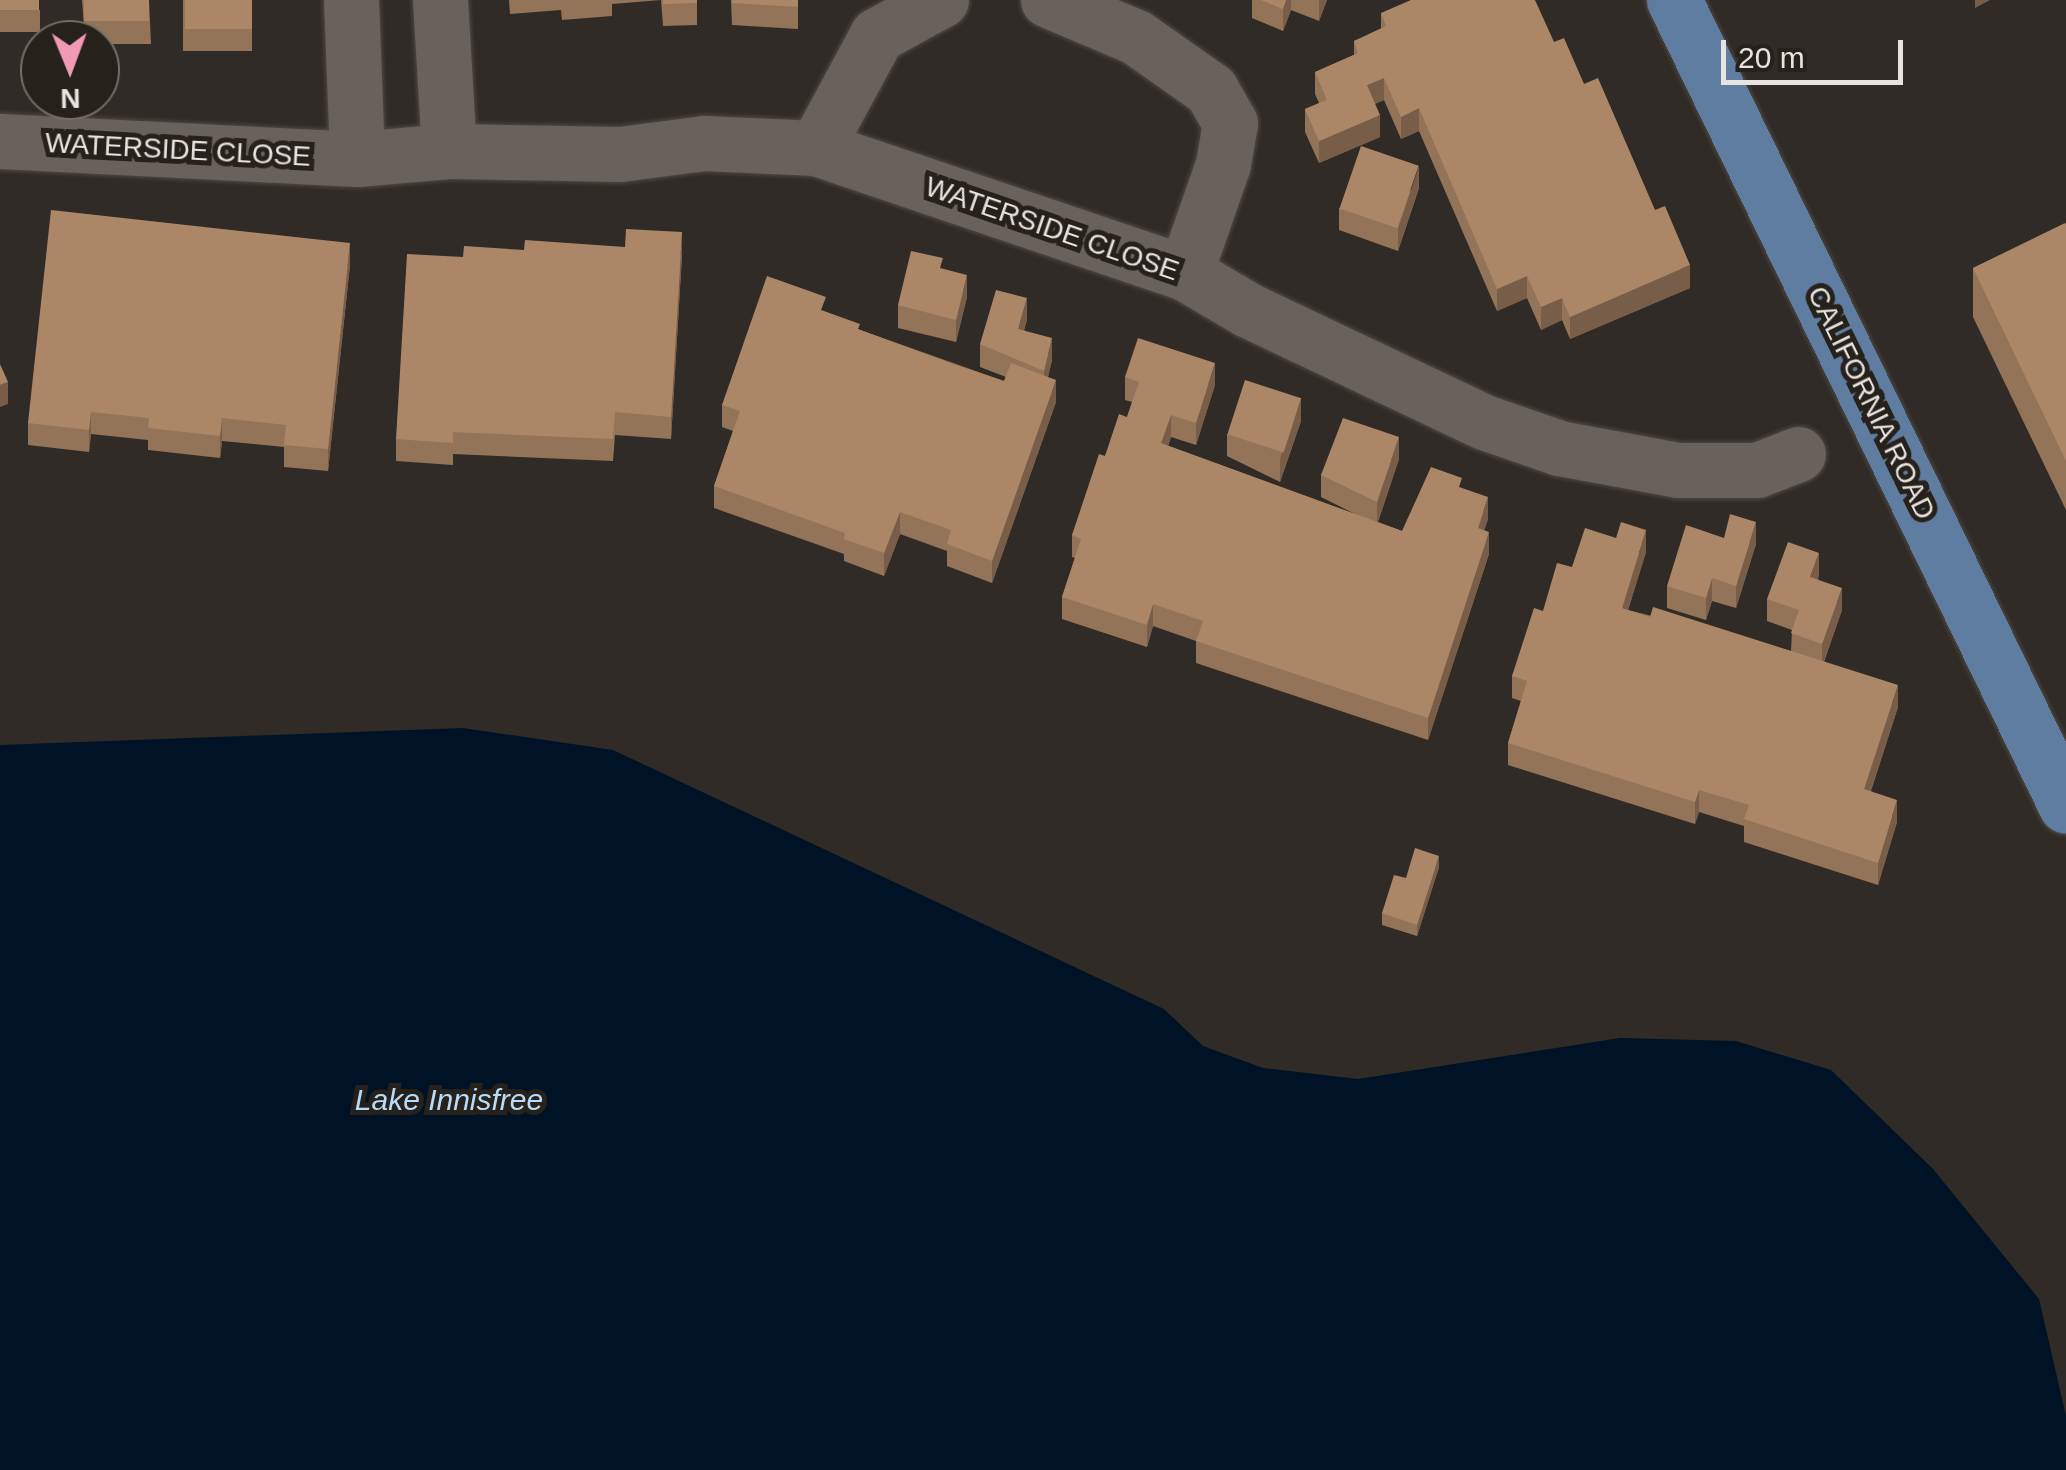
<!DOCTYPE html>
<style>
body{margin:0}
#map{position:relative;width:2066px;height:1470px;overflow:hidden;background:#302b26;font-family:Arial,sans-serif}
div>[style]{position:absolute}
.water>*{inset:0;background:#001225}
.roads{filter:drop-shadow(0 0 2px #4e4945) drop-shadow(0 0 2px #4e4945)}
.minor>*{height:55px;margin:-27.5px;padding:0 27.5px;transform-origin:27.5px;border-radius:27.5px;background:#68615c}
.major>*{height:55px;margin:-27.5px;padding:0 27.5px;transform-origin:27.5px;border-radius:27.5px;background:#5f7da0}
.wall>*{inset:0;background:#937459;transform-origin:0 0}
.shaded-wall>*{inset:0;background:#785e49}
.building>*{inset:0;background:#ab8768;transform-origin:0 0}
span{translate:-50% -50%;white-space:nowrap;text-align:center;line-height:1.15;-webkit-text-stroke:10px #27211c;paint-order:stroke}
.street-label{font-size:28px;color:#e7e3e0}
.water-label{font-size:30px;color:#b7dbf8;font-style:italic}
.north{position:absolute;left:20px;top:20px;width:100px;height:100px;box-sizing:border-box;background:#27211c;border:2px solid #746f6a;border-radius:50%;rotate:179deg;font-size:28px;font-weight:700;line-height:40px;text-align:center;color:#e7e3e0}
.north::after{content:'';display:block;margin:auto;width:35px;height:45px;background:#f09ab6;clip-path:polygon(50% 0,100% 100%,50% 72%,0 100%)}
.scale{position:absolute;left:1721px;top:40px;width:182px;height:45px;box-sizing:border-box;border:5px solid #e7e3e0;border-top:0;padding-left:12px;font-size:30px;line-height:35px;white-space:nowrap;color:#e7e3e0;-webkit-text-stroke:8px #27211c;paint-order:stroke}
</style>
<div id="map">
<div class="water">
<i style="clip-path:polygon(463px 728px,613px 750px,1164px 1009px,1203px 1046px,1263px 1068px,1358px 1079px,1620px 1038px,1736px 1041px,1831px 1070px,1933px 1169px,2039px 1299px,2066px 1416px,2066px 1470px,0 1470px,0 745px)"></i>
</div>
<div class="roads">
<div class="minor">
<i style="left:351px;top:0;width:159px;rotate:87.8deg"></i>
<i style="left:440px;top:0;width:151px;rotate:86.6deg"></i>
<i style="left:1048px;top:0;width:95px;rotate:22.8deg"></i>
<i style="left:1136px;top:37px;width:92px;rotate:35.2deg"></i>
<i style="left:1211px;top:90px;width:38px;rotate:60deg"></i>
<i style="left:1230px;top:123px;width:42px;rotate:99.7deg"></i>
<i style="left:1223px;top:164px;width:115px;rotate:109.2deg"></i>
<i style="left:0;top:141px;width:357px;rotate:2.9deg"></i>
<i style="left:357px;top:159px;width:92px;rotate:-5deg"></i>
<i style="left:449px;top:151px;width:171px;rotate:1deg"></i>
<i style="left:620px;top:154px;width:85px;rotate:-7.5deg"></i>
<i style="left:704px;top:143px;width:112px;rotate:2.6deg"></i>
<i style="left:816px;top:148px;width:390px;rotate:18.7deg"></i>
<i style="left:1185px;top:273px;width:73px;rotate:30.4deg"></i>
<i style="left:1248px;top:310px;width:261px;rotate:25.4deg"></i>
<i style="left:1484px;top:422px;width:79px;rotate:19.1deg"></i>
<i style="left:1559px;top:448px;width:121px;rotate:10.5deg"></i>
<i style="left:1678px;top:470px;width:79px"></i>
<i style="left:1757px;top:470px;width:44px;rotate:-21.3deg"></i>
<i style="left:816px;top:148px;width:128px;rotate:-61.6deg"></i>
<i style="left:877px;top:35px;width:73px;rotate:-28.7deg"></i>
</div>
<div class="major">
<i style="left:1674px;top:0;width:896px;rotate:64.06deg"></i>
</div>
</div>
<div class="wall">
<i style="clip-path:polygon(0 0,40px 10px,40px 32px,0 32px)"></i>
<i style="clip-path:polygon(82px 0,149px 0,151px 44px,100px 44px,100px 40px,85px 40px)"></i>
<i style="left:183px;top:0;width:69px;height:51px"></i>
<i style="clip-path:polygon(509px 0,697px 0,697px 25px,663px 26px,661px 0,612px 4px,612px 16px,562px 20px,561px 10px,510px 14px)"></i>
<i style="clip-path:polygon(731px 0,798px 0,798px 29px,732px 25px)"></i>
<i style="clip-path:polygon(1252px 0,1327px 0,1319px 21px,1291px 10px,1283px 31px,1252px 18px)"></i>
<i style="clip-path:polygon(1381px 13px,1554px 42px,1584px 84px,1655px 210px,1690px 288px,1570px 339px,1562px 320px,1541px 330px,1527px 298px,1497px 311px,1419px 131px,1401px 139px,1384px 100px,1375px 104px,1380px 137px,1319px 163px,1305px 132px,1305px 109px,1319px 103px,1315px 94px,1315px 72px,1354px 55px,1354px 41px,1381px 29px)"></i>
<i style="clip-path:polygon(1419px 188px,1398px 251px,1339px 230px,1339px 208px)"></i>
<i style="clip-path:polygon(2066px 224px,2066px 510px,1973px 317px,1973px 268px)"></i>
<i style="clip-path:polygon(524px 250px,682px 255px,671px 439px,615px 435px,613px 461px,453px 454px,453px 465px,396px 461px,396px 439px,463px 257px)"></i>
<i style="clip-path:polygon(350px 265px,328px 471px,284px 467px,284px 447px,222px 441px,220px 458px,148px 450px,148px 440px,91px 434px,89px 452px,28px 445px,28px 423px)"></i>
<i style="clip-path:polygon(943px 269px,967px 297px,956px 342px,898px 328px,898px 305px)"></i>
<i style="clip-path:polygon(826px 312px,860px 330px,1004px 381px,1006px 377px,980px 367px,980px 344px,1027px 320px,1024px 330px,1052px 360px,1048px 377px,1056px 402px,992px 583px,947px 566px,947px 551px,900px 534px,884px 576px,844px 561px,844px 554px,714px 508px,714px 486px,733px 431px,722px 427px,722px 405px)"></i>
<i style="clip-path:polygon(1125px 377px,1215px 385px,1196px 445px,1171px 437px,1168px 446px,1357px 515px,1321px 497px,1321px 475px,1399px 459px,1378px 522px,1402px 531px,1462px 488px,1488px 519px,1484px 530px,1489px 554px,1428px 740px,1196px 663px,1196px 641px,1153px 626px,1147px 647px,1062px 619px,1062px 597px,1075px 558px,1072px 557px,1072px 535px,1105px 456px,1127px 417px,1132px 402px,1125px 400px)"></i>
<i style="clip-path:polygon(1301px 421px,1280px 482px,1227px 456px,1227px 434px)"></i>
<i style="clip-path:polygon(1724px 538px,1756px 544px,1736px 608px,1712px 601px,1706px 620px,1667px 608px,1667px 586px)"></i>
<i style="clip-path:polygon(1646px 552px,1628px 610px,1791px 651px,1792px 630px,1767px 621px,1767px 599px,1819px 575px,1818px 579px,1842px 610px,1824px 662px,1898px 707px,1871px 791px,1897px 822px,1878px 885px,1744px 842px,1744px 826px,1699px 812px,1695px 824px,1508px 765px,1508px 743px,1521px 701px,1512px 698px,1512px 676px,1543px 611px,1572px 567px)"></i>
<i style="clip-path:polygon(1439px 867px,1417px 936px,1382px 925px,1382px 913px,1406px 878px)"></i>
</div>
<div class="shaded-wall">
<i style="clip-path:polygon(1286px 0,1291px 0,1291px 10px,1283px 31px,1283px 9px)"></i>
<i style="clip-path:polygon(1319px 0,1327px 0,1319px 21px)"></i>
<i style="clip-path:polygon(1975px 0,1990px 0,1975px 8px)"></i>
<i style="clip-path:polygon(1384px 78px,1384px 100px,1367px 107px,1367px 85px)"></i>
<i style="clip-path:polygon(1419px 108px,1419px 131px,1401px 139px,1401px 117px)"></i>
<i style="clip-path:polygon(1380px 115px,1380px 137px,1319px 163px,1319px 141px)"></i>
<i style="clip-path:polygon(1419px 166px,1419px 188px,1398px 251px,1398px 229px)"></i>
<i style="clip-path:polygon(682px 232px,682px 255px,671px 439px,671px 417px)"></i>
<i style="clip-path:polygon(350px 243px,350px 265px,328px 471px,328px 449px)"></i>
<i style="clip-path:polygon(1690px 265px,1690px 288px,1570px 339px,1570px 317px)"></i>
<i style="clip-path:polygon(967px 275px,967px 297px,956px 342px,956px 320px)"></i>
<i style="clip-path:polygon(1527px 276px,1527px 298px,1497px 311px,1497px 289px)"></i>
<i style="clip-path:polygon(1027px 298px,1027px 320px,1018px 351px,1018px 329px)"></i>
<i style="clip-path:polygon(1562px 298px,1562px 320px,1541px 330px,1541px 307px)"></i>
<i style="clip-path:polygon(1052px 338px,1052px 360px,1044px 393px,1044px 371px)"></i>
<i style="clip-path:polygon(1215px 363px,1215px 385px,1196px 445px,1196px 423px)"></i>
<i style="clip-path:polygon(1056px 380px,1056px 402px,992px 583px,992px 561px)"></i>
<i style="clip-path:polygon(8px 382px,8px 404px,0 407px,0 385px)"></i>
<i style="clip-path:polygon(1301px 398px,1301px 421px,1280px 482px,1280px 459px)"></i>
<i style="clip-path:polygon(91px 412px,91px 434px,89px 452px,89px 430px)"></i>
<i style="clip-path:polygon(1171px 415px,1171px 437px,1161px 466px,1161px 443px)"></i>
<i style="clip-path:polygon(222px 418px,222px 441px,220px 458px,220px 436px)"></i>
<i style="clip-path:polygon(1399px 437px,1399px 459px,1377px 524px,1377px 502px)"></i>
<i style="clip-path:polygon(1488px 497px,1488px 519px,1478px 550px,1478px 528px)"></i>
<i style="clip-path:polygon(900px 512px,900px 534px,884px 576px,884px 553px)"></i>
<i style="clip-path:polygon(1756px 522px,1756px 544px,1736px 608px,1736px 586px)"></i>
<i style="clip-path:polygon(1646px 530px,1646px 552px,1622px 630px,1622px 608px)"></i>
<i style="clip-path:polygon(1489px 532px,1489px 554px,1428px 740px,1428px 718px)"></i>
<i style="clip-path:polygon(1819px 553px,1819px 575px,1810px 599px,1810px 577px)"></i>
<i style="clip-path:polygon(1712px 578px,1712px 601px,1706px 620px,1706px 598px)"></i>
<i style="clip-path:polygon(1842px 588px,1842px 610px,1822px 666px,1822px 644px)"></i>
<i style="clip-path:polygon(1153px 604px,1153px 626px,1147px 647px,1147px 625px)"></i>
<i style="clip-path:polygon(1898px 685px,1898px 707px,1864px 811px,1864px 789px)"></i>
<i style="clip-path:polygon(1699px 790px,1699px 812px,1695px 824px,1695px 802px)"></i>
<i style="clip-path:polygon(1897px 800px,1897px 822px,1878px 885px,1878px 863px)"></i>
<i style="clip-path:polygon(1439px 856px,1439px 867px,1417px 936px,1417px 925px)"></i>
</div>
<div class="building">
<i style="left:0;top:0;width:39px;height:10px"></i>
<i style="left:84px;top:0;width:65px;height:21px"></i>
<i style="left:185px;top:0;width:67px;height:29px"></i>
<i style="clip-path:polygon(663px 0,697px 0,697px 3px,663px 4px)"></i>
<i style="clip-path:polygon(732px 0,798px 0,798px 7px,732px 3px)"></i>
<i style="clip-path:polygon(1261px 0,1286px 0,1283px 9px)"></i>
<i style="clip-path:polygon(1411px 0,1535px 0,1554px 42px,1564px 38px,1584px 84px,1598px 78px,1655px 210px,1665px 206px,1690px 265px,1570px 317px,1562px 298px,1541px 307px,1527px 276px,1497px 289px,1419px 108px,1401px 117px,1384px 78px,1367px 85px,1380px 115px,1319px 141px,1305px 109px,1327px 100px,1315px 72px,1358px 53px,1354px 41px,1386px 26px,1381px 13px)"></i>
<i style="left:1361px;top:146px;width:61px;height:66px;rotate:19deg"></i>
<i style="clip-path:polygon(51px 210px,350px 243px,328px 449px,284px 445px,286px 425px,222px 418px,220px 436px,148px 428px,149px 418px,91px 412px,89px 430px,28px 423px)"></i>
<i style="clip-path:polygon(2065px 223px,2066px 224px,2066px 461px,1973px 268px)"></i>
<i style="clip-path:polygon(626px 229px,682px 232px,671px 417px,615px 412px,613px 439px,453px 432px,453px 443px,396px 439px,407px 254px,463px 257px,464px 246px,524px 250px,525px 240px,625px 247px)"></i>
<i style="clip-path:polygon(911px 251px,943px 258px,940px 268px,967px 275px,956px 320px,898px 305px)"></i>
<i style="clip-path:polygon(767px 276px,826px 297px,821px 310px,860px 324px,858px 329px,953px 364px,1004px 381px,1011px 363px,1056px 380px,992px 561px,947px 544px,951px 530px,900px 512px,884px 553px,844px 539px,845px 533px,714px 486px,740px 411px,722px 405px)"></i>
<i style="clip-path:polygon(996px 290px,1027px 298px,1018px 329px,1052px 338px,1044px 371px,980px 344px)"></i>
<i style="clip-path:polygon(1138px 338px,1215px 363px,1196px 423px,1171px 415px,1161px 443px,1402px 531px,1431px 467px,1462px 478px,1459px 487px,1488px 497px,1478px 528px,1489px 532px,1428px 718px,1196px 641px,1203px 621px,1153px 604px,1147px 625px,1062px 597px,1081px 539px,1072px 535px,1099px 454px,1105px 456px,1119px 414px,1127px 417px,1139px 382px,1125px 377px)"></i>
<i style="clip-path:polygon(0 364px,8px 382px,0 385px)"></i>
<i style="left:1245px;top:380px;width:59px;height:57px;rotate:18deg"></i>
<i style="clip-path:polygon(1343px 418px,1399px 437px,1377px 502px,1321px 475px)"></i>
<i style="clip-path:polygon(1730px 514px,1756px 522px,1736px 586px,1712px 578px,1706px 598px,1667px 586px,1686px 525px,1724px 538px)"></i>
<i style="clip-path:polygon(1621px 522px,1646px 530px,1622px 608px,1650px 617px,1653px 607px,1898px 685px,1864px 789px,1897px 800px,1878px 863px,1744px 819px,1749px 805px,1699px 790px,1695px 802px,1508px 743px,1527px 681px,1512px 676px,1534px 608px,1543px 611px,1557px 563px,1572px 567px,1585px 528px,1616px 538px)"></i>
<i style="clip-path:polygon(1788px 542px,1819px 553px,1810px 577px,1842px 588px,1822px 644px,1791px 633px,1799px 610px,1767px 599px)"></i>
<i style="clip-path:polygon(1415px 848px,1439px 856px,1417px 925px,1382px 913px,1394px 875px,1406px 878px)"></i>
</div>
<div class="street-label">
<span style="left:178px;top:150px;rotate:3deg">WATERSIDE CLOSE</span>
<span style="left:1052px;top:229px;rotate:19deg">WATERSIDE CLOSE</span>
<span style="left:1871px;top:403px;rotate:64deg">CALIFORNIA ROAD</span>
</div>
<div class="water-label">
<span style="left:449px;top:1100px">Lake Innisfree</span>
</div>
<div class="north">N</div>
<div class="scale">20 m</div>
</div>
